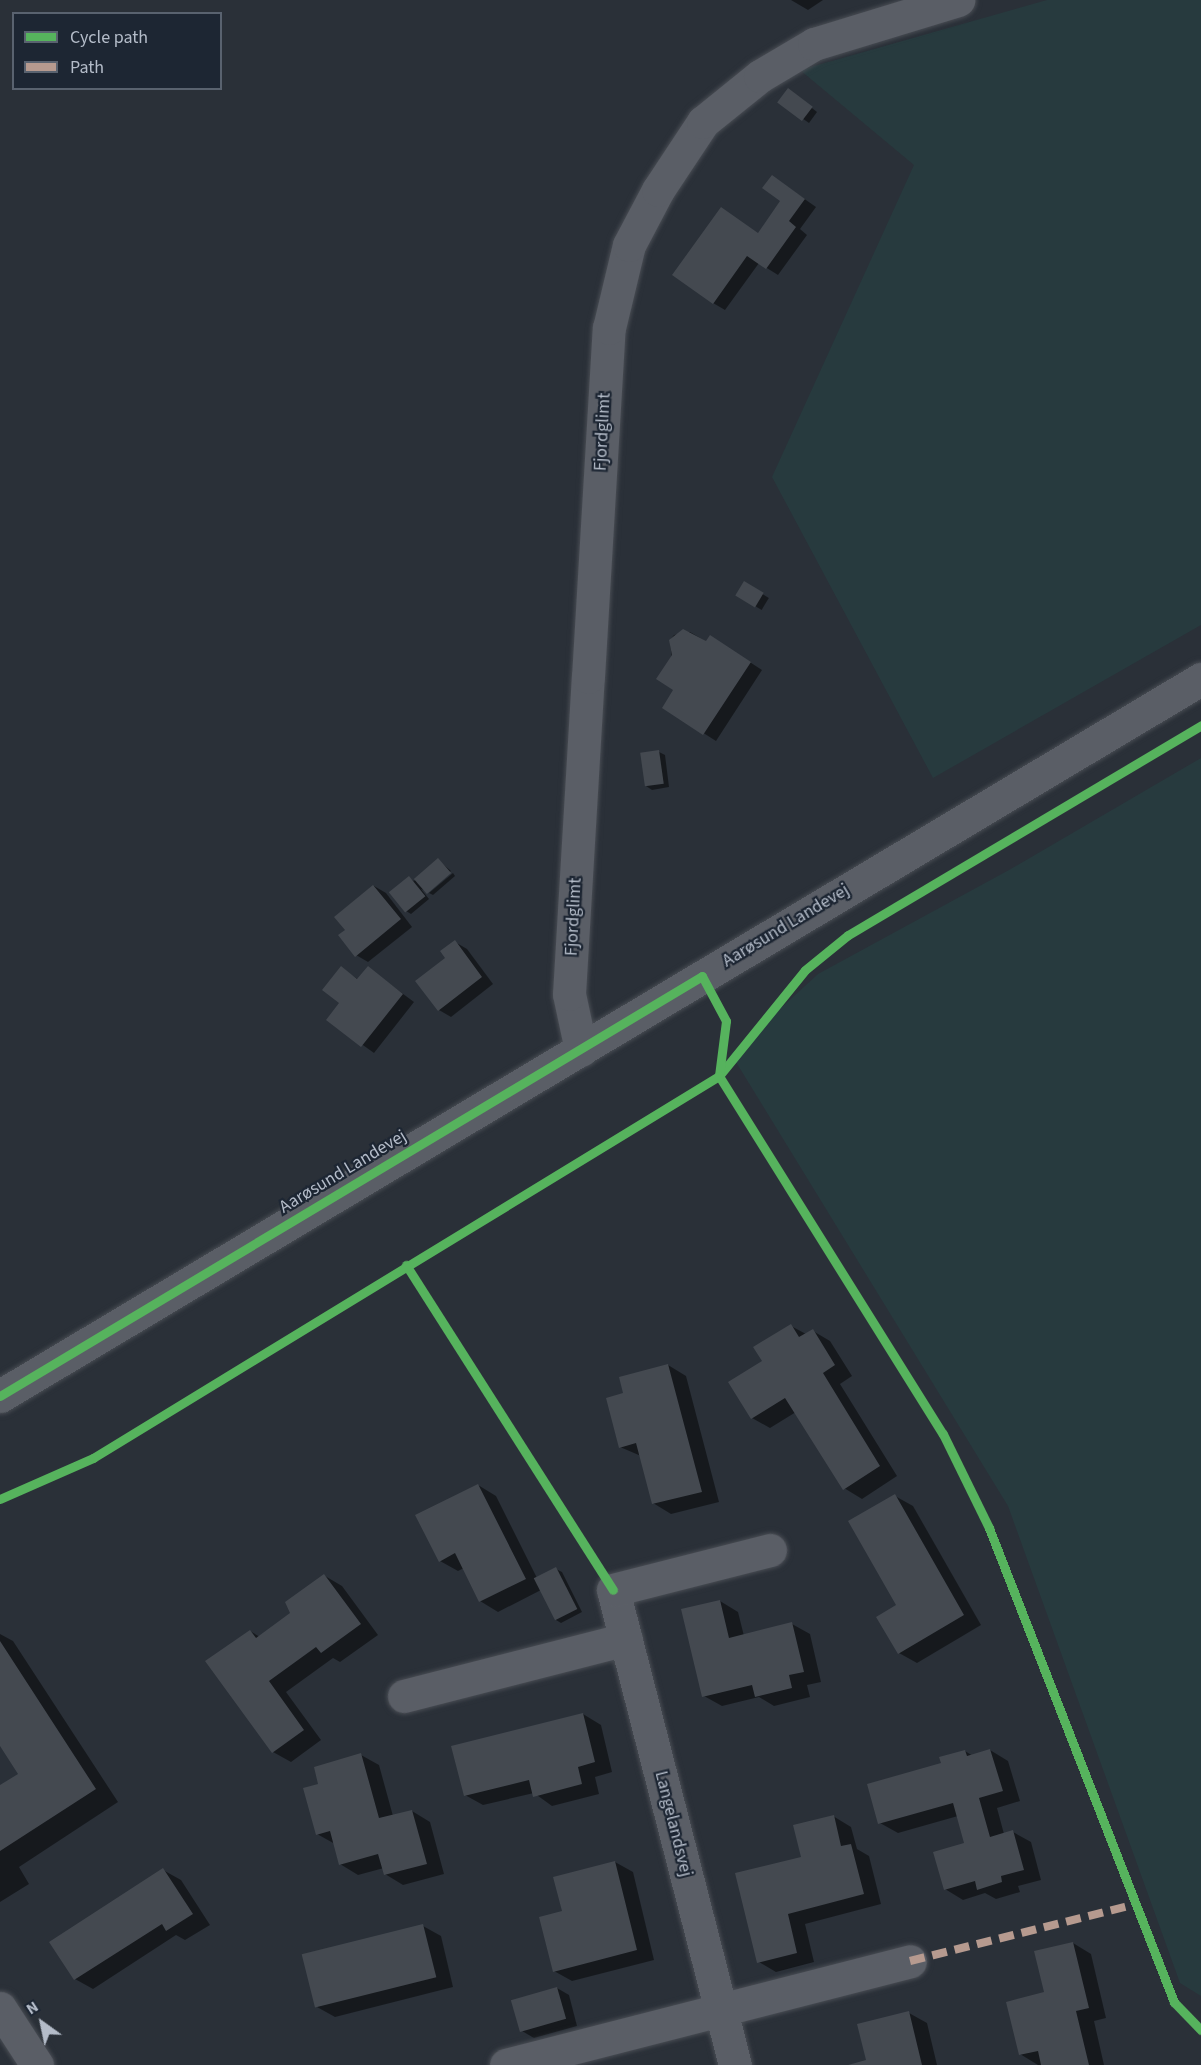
<!DOCTYPE html>
<meta charset="utf-8">
<style>
body{margin:0}
#map{position:relative;width:1201px;height:2065px;overflow:hidden;background:#2a3038;font-family:"Source Sans 3",sans-serif}
div>[style]{position:absolute}
.green>*{inset:0;background:#273a3e}
.shadow>*{inset:0;background:#0007;transform-origin:0 0}
.building>*{inset:0;background:#444950;transform-origin:0 0}
.roads{filter:drop-shadow(0 0 2px #484c53) drop-shadow(0 0 2px #484c53)}
.minor>*{height:33px;margin:-16.5px;padding:0 16.5px;transform-origin:16.5px;border-radius:16.5px;background:#5a5e66}
.quiet>*{height:8px;margin-top:-4px;transform-origin:0;background:repeating-linear-gradient(90deg,#b69a8f 0 15px,transparent 0 23px)}
.cycleway>*{height:9px;margin:-4.5px;padding:0 4.5px;transform-origin:4.5px;border-radius:4.5px;background:#56b35d}
span{translate:-50% -50%;white-space:nowrap;text-align:center;line-height:1.15;-webkit-text-stroke:4.5px #1d2633;paint-order:stroke}
.street-label{font-size:18px;color:#b4bcc9}
.legend{position:absolute;left:12px;top:12px;width:210px;height:78px;box-sizing:border-box;background:#1d2633;border:2px solid #59626f;margin:0;padding:8px 10px;list-style:none;font-size:18px;color:#b4bcc9}
.legend li{display:flex;align-items:center;gap:12px;height:30px}
.legend b{width:30px;border:2px solid #59626f}
.north{position:absolute;left:12px;top:1993px;width:60px;height:60px;-webkit-text-stroke:4px #1d2633;paint-order:stroke;rotate:327deg;font-size:16px;font-weight:700;line-height:24px;text-align:center;color:#b4bcc9}
.north::after{content:'';display:block;margin:auto;width:21px;height:27px;background:#b4bcc9;clip-path:polygon(50% 0,100% 100%,50% 72%,0 100%)}
</style>
<div id="map">
<div class="green">
<i style="clip-path:polygon(1047px 0,1201px 0,1201px 625px,933px 778px,772px 477px,914px 165px,800px 70px)"></i>
<i style="clip-path:polygon(1201px 758px,1201px 1996px,1180px 1983px,1008px 1506px,731px 1054px,818px 974px,1009px 870px)"></i>
</div>
<div class="shadow">
<i style="clip-path:polygon(791px 0,823px 0,808px 10px)"></i>
<i style="clip-path:polygon(794px 94px,817px 112px,809px 123px,779px 102px)"></i>
<i style="clip-path:polygon(773px 177px,816px 207px,800px 229px,807px 235px,778px 275px,759px 263px,725px 310px,713px 303px,782px 201px)"></i>
<i style="left:744px;top:583px;width:29px;height:14px;rotate:31deg"></i>
<i style="clip-path:polygon(690px 632px,707px 642px,722px 644px,762px 670px,716px 741px,664px 708px,675px 690px,670px 640px,674px 635px)"></i>
<i style="clip-path:polygon(659px 752px,665px 755px,669px 787px,652px 790px,646px 786px)"></i>
<i style="clip-path:polygon(438px 860px,451px 871px,426px 891px,421px 889px,429px 899px,411px 914px,406px 911px,409px 878px,414px 881px)"></i>
<i style="clip-path:polygon(453px 873px,455px 876px,433px 895px,429px 893px)"></i>
<i style="clip-path:polygon(374px 886px,386px 893px,412px 927px,368px 962px,356px 955px,347px 930px)"></i>
<i style="clip-path:polygon(455px 942px,467px 949px,493px 984px,451px 1017px,439px 1010px,447px 958px)"></i>
<i style="clip-path:polygon(341px 968px,359px 980px,368px 968px,414px 1002px,374px 1053px,328px 1020px,341px 1003px)"></i>
<i style="clip-path:polygon(791px 1326px,806px 1334px,813px 1331px,830px 1341px,852px 1376px,840px 1384px,897px 1476px,862px 1499px,844px 1488px,796px 1412px,770px 1428px,752px 1418px,764px 1362px)"></i>
<i style="clip-path:polygon(668px 1365px,686px 1376px,719px 1502px,671px 1514px,653px 1503px,641px 1456px,620px 1447px,625px 1394px)"></i>
<i style="clip-path:polygon(478px 1485px,496px 1496px,537px 1578px,556px 1569px,562px 1572px,582px 1612px,561px 1623px,556px 1620px,541px 1590px,498px 1612px,480px 1601px,464px 1568px,458px 1571px,440px 1561px)"></i>
<i style="clip-path:polygon(895px 1496px,913px 1506px,981px 1625px,917px 1663px,899px 1653px)"></i>
<i style="clip-path:polygon(325px 1576px,342px 1586px,378px 1635px,340px 1662px,333px 1658px,286px 1692px,321px 1740px,291px 1762px,273px 1752px,250px 1631px,260px 1637px,292px 1614px)"></i>
<i style="clip-path:polygon(720px 1601px,738px 1612px,744px 1636px,792px 1624px,810px 1634px,821px 1682px,807px 1685px,810px 1697px,774px 1706px,759px 1697px,722px 1706px,704px 1696px)"></i>
<i style="clip-path:polygon(0 1634px,13px 1641px,118px 1802px,19px 1867px,29px 1884px,0 1902px,0 1787px,20px 1774px,0 1744px)"></i>
<i style="clip-path:polygon(583px 1714px,601px 1725px,612px 1772px,595px 1777px,599px 1794px,552px 1806px,534px 1793px,483px 1805px,465px 1795px)"></i>
<i style="clip-path:polygon(990px 1750px,1008px 1761px,1020px 1801px,997px 1808px,1004px 1834px,1013px 1832px,1031px 1842px,1041px 1880px,1018px 1886px,1020px 1892px,996px 1899px,985px 1893px,963px 1900px,945px 1889px,966px 1844px,958px 1816px,898px 1833px,880px 1823px,943px 1764px,965px 1751px,973px 1756px)"></i>
<i style="clip-path:polygon(361px 1755px,379px 1765px,393px 1816px,412px 1811px,430px 1822px,444px 1874px,403px 1885px,385px 1874px,384px 1868px,358px 1875px,340px 1864px,335px 1844px,317px 1834px)"></i>
<i style="clip-path:polygon(833px 1816px,851px 1827px,857px 1849px,869px 1856px,881px 1904px,805px 1924px,814px 1962px,776px 1972px,759px 1962px,803px 1858px)"></i>
<i style="clip-path:polygon(615px 1862px,633px 1872px,654px 1960px,572px 1981px,554px 1971px,564px 1912px)"></i>
<i style="clip-path:polygon(163px 1870px,181px 1880px,210px 1925px,185px 1940px,176px 1935px,93px 1989px,75px 1979px)"></i>
<i style="clip-path:polygon(423px 1926px,441px 1936px,453px 1987px,335px 2017px,317px 2007px)"></i>
<i style="clip-path:polygon(1073px 1943px,1091px 1954px,1106px 2018px,1094px 2021px,1104px 2065px,1038px 2065px,1020px 2054px,1046px 1993px)"></i>
<i style="clip-path:polygon(557px 1988px,569px 1995px,577px 2026px,534px 2038px,522px 2031px)"></i>
<i style="clip-path:polygon(909px 2013px,927px 2023px,937px 2065px,850px 2065px,868px 2061px)"></i>
</div>
<div class="building">
<i style="left:788px;top:88px;width:31px;height:18px;rotate:37deg"></i>
<i style="clip-path:polygon(772px 175px,805px 199px,789px 221px,796px 227px,766px 269px,747px 256px,713px 304px,672px 275px,721px 207px,758px 233px,780px 201px,762px 188px)"></i>
<i style="left:744px;top:581px;width:23px;height:17px;rotate:31deg"></i>
<i style="clip-path:polygon(683px 629px,706px 641px,710px 635px,751px 662px,703px 735px,662px 708px,673px 690px,656px 679px,672px 655px,669px 640px)"></i>
<i style="left:659px;top:750px;width:34px;height:19px;rotate:82deg"></i>
<i style="left:438px;top:858px;width:20px;height:32px;rotate:49deg"></i>
<i style="left:409px;top:876px;width:26px;height:26px;rotate:51deg"></i>
<i style="clip-path:polygon(373px 885px,401px 919px,355px 957px,338px 935px,345px 930px,334px 917px)"></i>
<i style="clip-path:polygon(455px 940px,482px 977px,438px 1011px,415px 981px,445px 958px,440px 951px)"></i>
<i style="clip-path:polygon(341px 966px,357px 979px,368px 966px,403px 994px,361px 1047px,326px 1020px,339px 1003px,322px 990px)"></i>
<i style="clip-path:polygon(791px 1324px,799px 1337px,813px 1329px,835px 1365px,823px 1373px,880px 1466px,843px 1490px,785px 1398px,751px 1419px,728px 1382px,762px 1361px,753px 1347px)"></i>
<i style="clip-path:polygon(668px 1364px,702px 1492px,652px 1504px,636px 1443px,619px 1448px,606px 1398px,623px 1393px,619px 1377px)"></i>
<i style="clip-path:polygon(478px 1484px,526px 1579px,479px 1602px,455px 1553px,439px 1562px,415px 1515px)"></i>
<i style="clip-path:polygon(895px 1494px,964px 1615px,898px 1654px,876px 1617px,896px 1605px,848px 1521px)"></i>
<i style="left:556px;top:1567px;width:47px;height:25px;rotate:63deg"></i>
<i style="clip-path:polygon(324px 1574px,361px 1624px,321px 1653px,316px 1647px,269px 1681px,304px 1730px,272px 1753px,205px 1661px,250px 1630px,256px 1638px,290px 1613px,285px 1602px)"></i>
<i style="clip-path:polygon(720px 1600px,729px 1638px,792px 1622px,804px 1672px,789px 1675px,792px 1688px,755px 1697px,752px 1685px,702px 1697px,681px 1609px)"></i>
<i style="clip-path:polygon(0 1641px,96px 1789px,0 1851px,0 1785px,18px 1774px,0 1746px)"></i>
<i style="clip-path:polygon(583px 1713px,595px 1762px,578px 1767px,582px 1784px,533px 1797px,529px 1780px,464px 1796px,451px 1746px)"></i>
<i style="clip-path:polygon(990px 1749px,1003px 1791px,979px 1798px,990px 1837px,1013px 1830px,1024px 1870px,1001px 1876px,1002px 1882px,977px 1890px,975px 1881px,944px 1890px,933px 1852px,964px 1843px,953px 1803px,878px 1824px,867px 1784px,941px 1763px,939px 1757px,965px 1750px,967px 1756px)"></i>
<i style="clip-path:polygon(361px 1753px,379px 1818px,412px 1810px,427px 1864px,384px 1875px,378px 1854px,339px 1865px,330px 1831px,316px 1835px,303px 1788px,318px 1784px,314px 1767px)"></i>
<i style="clip-path:polygon(834px 1815px,841px 1846px,851px 1844px,864px 1894px,788px 1914px,797px 1953px,757px 1963px,735px 1873px,801px 1857px,793px 1825px)"></i>
<i style="clip-path:polygon(615px 1861px,637px 1950px,553px 1972px,539px 1917px,562px 1911px,553px 1877px)"></i>
<i style="clip-path:polygon(163px 1868px,193px 1914px,166px 1931px,162px 1924px,74px 1980px,49px 1942px)"></i>
<i style="left:423px;top:1924px;width:55px;height:125px;rotate:76deg"></i>
<i style="clip-path:polygon(1073px 1942px,1089px 2008px,1076px 2011px,1089px 2065px,1041px 2065px,1038px 2051px,1019px 2055px,1006px 2002px,1044px 1992px,1034px 1951px)"></i>
<i style="left:557px;top:1987px;width:33px;height:48px;rotate:74deg"></i>
<i style="clip-path:polygon(909px 2011px,922px 2065px,848px 2065px,866px 2060px,857px 2024px)"></i>
</div>
<div class="roads">
<div class="minor">
<i style="left:581px;top:1050px;width:57px;rotate:-102.1deg"></i>
<i style="left:569px;top:994px;width:318px;rotate:-86.6deg"></i>
<i style="left:588px;top:677px;width:350px;rotate:-86.6deg"></i>
<i style="left:609px;top:328px;width:85px;rotate:-76.5deg"></i>
<i style="left:629px;top:245px;width:62px;rotate:-62.2deg"></i>
<i style="left:658px;top:190px;width:82px;rotate:-56.5deg"></i>
<i style="left:703px;top:122px;width:73px;rotate:-38.9deg"></i>
<i style="left:760px;top:76px;width:63px;rotate:-30.7deg"></i>
<i style="left:814px;top:44px;width:151px;rotate:-17deg"></i>
<i style="left:0;top:1396px;width:1399px;rotate:-30.84deg"></i>
<i style="left:404px;top:1696px;width:229px;rotate:-14.4deg"></i>
<i style="left:0;top:2008px;width:68px;rotate:57deg"></i>
<i style="left:506px;top:2065px;width:417px;rotate:-14.4deg"></i>
<i style="left:735px;top:2065px;width:490px;rotate:-104.4deg"></i>
<i style="left:613px;top:1590px;width:162px;rotate:-14.3deg"></i>
</div>
</div>
<div class="quiet">
<i style="left:910px;top:1961px;width:234px;rotate:-14.1deg"></i>
</div>
<div class="cycleway">
<i style="left:719px;top:1076px;width:136px;rotate:-50.9deg"></i>
<i style="left:805px;top:970px;width:55px;rotate:-39.1deg"></i>
<i style="left:848px;top:935px;width:411px;rotate:-30.7deg"></i>
<i style="left:406px;top:1265px;width:385px;rotate:57.5deg"></i>
<i style="left:0;top:1396px;width:818px;rotate:-30.89deg"></i>
<i style="left:702px;top:976px;width:51px;rotate:61.9deg"></i>
<i style="left:726px;top:1021px;width:55px;rotate:97.3deg"></i>
<i style="left:0;top:1499px;width:102px;rotate:-23.8deg"></i>
<i style="left:93px;top:1458px;width:733px;rotate:-31.39deg"></i>
<i style="left:719px;top:1076px;width:422px;rotate:58deg"></i>
<i style="left:943px;top:1434px;width:105px;rotate:63.9deg"></i>
<i style="left:989px;top:1528px;width:509px;rotate:68.68deg"></i>
<i style="left:1174px;top:2002px;width:39px;rotate:46deg"></i>
</div>
<div class="street-label">
<span style="left:603px;top:432px;rotate:-87deg">Fjordglimt</span>
<span style="left:574px;top:917px;rotate:-87deg">Fjordglimt</span>
<span style="left:786px;top:926px;rotate:-31deg">Aarøsund Landevej</span>
<span style="left:343px;top:1172px;rotate:-31deg">Aarøsund Landevej</span>
<span style="left:673px;top:1824px;rotate:76deg">Langelandsvej</span>
</div>
<ul class="legend">
<li><b style="height:8px;background:#56b35d"></b>Cycle path</li>
<li><b style="height:8px;background:#b69a8f"></b>Path</li>
</ul>
<div class="north">N</div>
</div>
